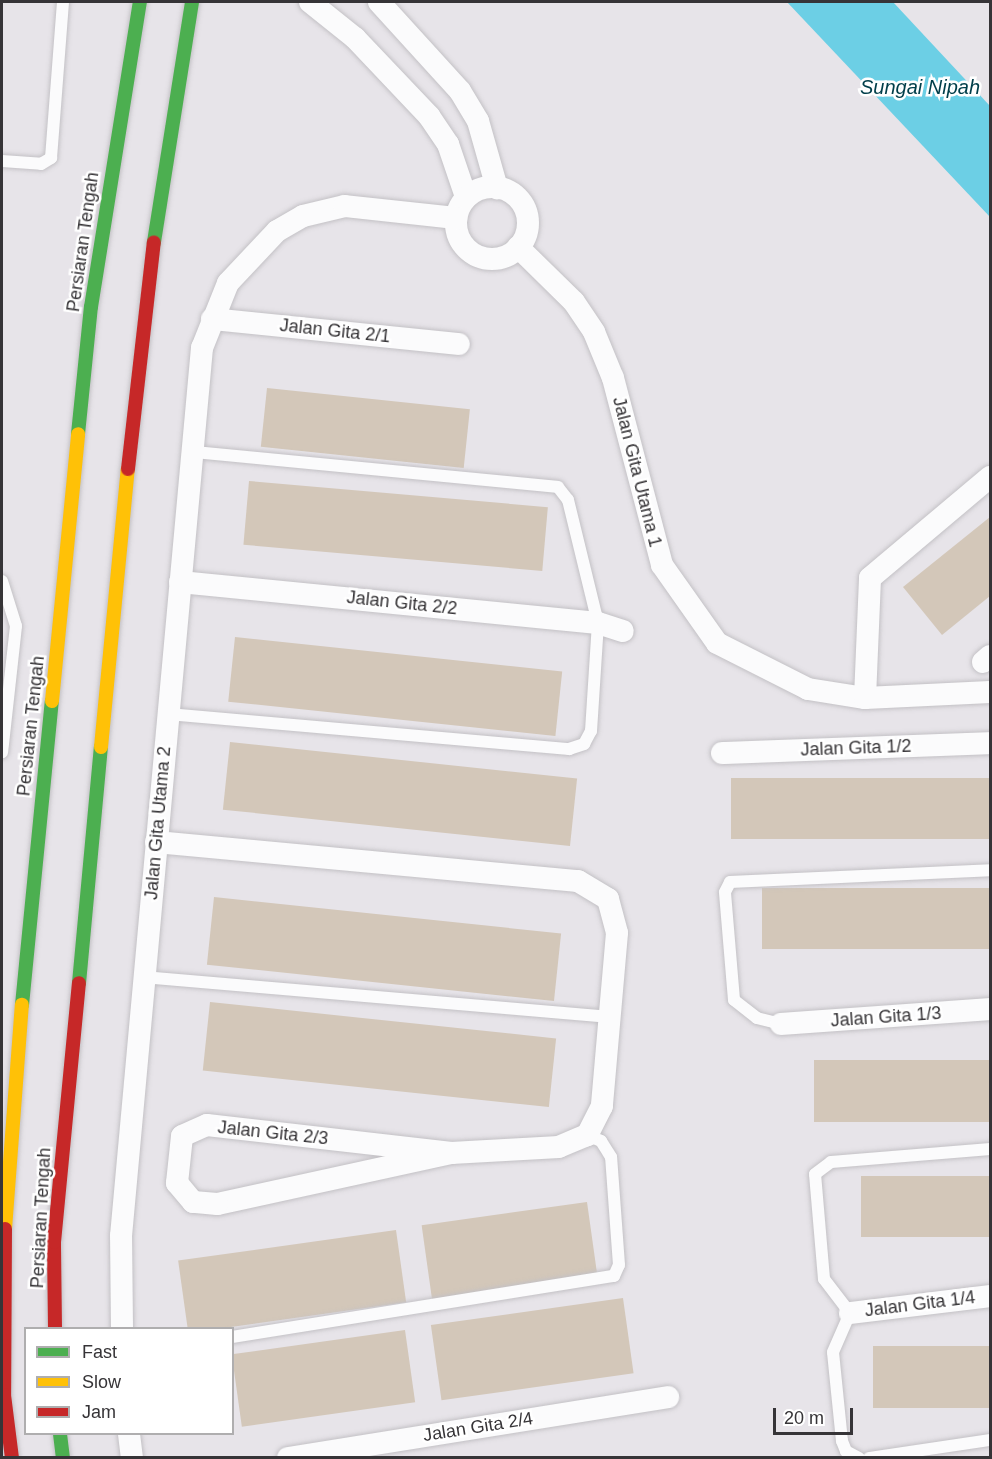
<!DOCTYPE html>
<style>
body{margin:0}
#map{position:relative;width:992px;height:1459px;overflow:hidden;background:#e7e4e9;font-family:Arial,sans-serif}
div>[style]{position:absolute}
.water>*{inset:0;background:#6ccfe5}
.building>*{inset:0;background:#d3c7b9;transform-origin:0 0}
.roads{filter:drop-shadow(0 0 2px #c3c1c5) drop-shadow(0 0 2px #c3c1c5)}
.lane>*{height:12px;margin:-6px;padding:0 6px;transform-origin:6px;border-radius:6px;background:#fbfbfc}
.street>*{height:22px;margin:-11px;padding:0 11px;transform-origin:11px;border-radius:11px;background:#fbfbfc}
.street>.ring{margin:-11px;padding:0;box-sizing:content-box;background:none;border:22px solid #fbfbfc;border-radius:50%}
.fast>*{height:14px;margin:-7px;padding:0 7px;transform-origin:7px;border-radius:7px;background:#4caf50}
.slow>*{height:14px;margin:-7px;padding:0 7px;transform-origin:7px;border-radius:7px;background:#ffc107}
.jam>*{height:14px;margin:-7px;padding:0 7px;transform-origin:7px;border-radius:7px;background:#c62828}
span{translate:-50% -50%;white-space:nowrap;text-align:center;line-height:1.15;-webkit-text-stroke:5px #fff;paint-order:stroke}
.street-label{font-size:18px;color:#363437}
.water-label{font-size:20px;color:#003e4a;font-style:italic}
.frame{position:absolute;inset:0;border:3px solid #363437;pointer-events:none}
.legend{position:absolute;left:24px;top:1327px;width:210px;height:108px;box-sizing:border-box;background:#fff;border:2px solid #afaeaf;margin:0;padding:8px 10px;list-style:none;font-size:18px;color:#363437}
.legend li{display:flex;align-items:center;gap:12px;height:30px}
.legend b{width:30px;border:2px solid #afaeaf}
.scale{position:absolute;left:773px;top:1408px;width:80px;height:27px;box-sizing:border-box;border:3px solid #363437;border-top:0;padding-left:8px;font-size:18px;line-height:21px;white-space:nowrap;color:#363437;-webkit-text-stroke:4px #fff;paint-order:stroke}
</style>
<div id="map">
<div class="water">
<i style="clip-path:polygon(787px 2px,893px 2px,990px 106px,990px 217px)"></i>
</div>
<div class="building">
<i style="left:267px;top:388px;width:204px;height:59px;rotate:6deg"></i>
<i style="left:249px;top:481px;width:300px;height:64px;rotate:5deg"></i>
<i style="clip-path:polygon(990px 517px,990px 596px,942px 635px,903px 587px)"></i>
<i style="left:235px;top:637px;width:329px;height:65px;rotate:6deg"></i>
<i style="left:230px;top:742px;width:349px;height:68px;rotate:6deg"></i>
<i style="left:990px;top:778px;width:61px;height:259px;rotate:90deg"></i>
<i style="left:990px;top:888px;width:61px;height:228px;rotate:90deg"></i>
<i style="left:214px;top:897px;width:349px;height:68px;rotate:6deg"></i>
<i style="left:210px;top:1002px;width:348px;height:69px;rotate:6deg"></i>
<i style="left:990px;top:1060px;width:62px;height:176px;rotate:90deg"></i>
<i style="left:990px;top:1176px;width:61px;height:129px;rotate:90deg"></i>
<i style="left:587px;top:1202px;width:75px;height:167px;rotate:82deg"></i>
<i style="left:396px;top:1230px;width:73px;height:220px;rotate:82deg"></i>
<i style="left:623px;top:1298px;width:76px;height:194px;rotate:82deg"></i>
<i style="left:405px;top:1330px;width:73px;height:175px;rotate:82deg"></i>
<i style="left:990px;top:1346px;width:62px;height:117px;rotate:90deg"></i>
</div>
<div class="roads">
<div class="lane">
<i style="left:2px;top:161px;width:39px;rotate:4deg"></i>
<i style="left:41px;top:164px;width:12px;rotate:-31deg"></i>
<i style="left:51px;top:158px;width:156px;rotate:-85.6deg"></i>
<i style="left:2px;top:581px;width:47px;rotate:72.7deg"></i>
<i style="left:16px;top:626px;width:127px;rotate:96.3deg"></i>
<i style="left:168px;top:714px;width:403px;rotate:5deg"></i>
<i style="left:569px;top:749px;width:16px;rotate:-18deg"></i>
<i style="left:584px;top:744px;width:15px;rotate:-62deg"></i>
<i style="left:591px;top:731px;width:108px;rotate:-86.3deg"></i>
<i style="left:598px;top:623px;width:127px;rotate:-103.7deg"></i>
<i style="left:568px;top:500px;width:16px;rotate:-128deg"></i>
<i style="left:558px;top:487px;width:367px;rotate:-174.5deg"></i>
<i style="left:143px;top:977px;width:469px;rotate:4.9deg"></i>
<i style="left:781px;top:1024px;width:25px;rotate:-166deg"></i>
<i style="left:757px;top:1018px;width:29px;rotate:-142deg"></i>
<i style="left:734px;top:1000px;width:108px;rotate:-94.8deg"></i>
<i style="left:725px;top:892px;width:11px;rotate:-63deg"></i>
<i style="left:730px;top:882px;width:260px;rotate:-2.6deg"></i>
<i style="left:232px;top:1337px;width:387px;rotate:-9.1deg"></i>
<i style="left:614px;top:1276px;width:12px;rotate:-66deg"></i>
<i style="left:619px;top:1265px;width:108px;rotate:-94.2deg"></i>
<i style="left:611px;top:1157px;width:19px;rotate:-122deg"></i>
<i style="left:601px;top:1141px;width:15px;rotate:-157deg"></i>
<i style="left:859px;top:1458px;width:15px;rotate:-152deg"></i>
<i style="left:846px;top:1451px;width:11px;rotate:-112deg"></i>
<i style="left:842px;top:1441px;width:89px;rotate:-95.8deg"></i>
<i style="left:833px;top:1352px;width:43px;rotate:-66.4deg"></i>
<i style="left:850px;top:1313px;width:43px;rotate:-127.4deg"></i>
<i style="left:824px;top:1279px;width:105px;rotate:-94.9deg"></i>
<i style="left:815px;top:1174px;width:20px;rotate:-37deg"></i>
<i style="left:831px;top:1162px;width:160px;rotate:-4.7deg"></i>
<i style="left:869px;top:1458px;width:122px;rotate:-8.5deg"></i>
</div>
<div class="street">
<i style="left:310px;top:2px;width:58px;rotate:38.7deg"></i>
<i style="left:355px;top:38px;width:108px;rotate:46.5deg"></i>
<i style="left:429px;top:116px;width:34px;rotate:56deg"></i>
<i style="left:448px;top:144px;width:56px;rotate:71.2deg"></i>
<i style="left:379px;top:2px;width:120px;rotate:47.7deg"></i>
<i style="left:460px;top:91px;width:35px;rotate:59deg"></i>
<i style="left:478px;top:121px;width:70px;rotate:74.2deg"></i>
<i class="ring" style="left:456px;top:187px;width:50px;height:50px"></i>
<i style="left:518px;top:247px;width:78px;rotate:44.5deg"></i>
<i style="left:574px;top:302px;width:36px;rotate:56deg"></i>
<i style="left:594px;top:332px;width:50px;rotate:67.6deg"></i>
<i style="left:613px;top:378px;width:193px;rotate:75.3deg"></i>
<i style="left:662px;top:565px;width:95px;rotate:54.8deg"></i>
<i style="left:717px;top:643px;width:102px;rotate:26.8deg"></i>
<i style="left:808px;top:689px;width:58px;rotate:9deg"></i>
<i style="left:865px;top:698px;width:125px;rotate:-2.7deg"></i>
<i style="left:212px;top:319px;width:248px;rotate:5.8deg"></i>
<i style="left:180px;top:582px;width:420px;rotate:5.6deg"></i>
<i style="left:598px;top:623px;width:26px;rotate:18deg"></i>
<i style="left:983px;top:662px;width:9px;rotate:-41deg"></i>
<i style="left:865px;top:698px;width:120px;rotate:-87.6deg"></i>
<i style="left:870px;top:578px;width:157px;rotate:-40.1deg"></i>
<i style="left:722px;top:753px;width:268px;rotate:-2.1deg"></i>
<i style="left:156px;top:842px;width:424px;rotate:5.3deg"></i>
<i style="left:578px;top:881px;width:35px;rotate:31deg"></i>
<i style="left:608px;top:899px;width:35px;rotate:75deg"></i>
<i style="left:617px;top:933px;width:174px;rotate:95deg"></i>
<i style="left:602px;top:1106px;width:33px;rotate:117deg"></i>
<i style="left:587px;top:1135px;width:30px;rotate:157deg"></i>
<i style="left:559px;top:1147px;width:108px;rotate:176.8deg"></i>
<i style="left:451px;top:1153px;width:239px;rotate:167.7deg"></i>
<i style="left:217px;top:1204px;width:24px;rotate:-175deg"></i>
<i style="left:193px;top:1202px;width:25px;rotate:-130deg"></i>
<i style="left:177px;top:1183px;width:47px;rotate:-83.9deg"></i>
<i style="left:182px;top:1136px;width:27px;rotate:-24deg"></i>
<i style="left:207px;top:1125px;width:246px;rotate:6.5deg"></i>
<i style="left:781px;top:1024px;width:210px;rotate:-4.1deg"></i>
<i style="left:850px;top:1313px;width:141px;rotate:-6.9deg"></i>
<i style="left:122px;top:1328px;width:92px;rotate:-90.6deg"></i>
<i style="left:121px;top:1236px;width:892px;rotate:-84.79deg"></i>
<i style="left:202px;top:348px;width:70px;rotate:-68.2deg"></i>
<i style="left:228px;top:283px;width:71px;rotate:-46.7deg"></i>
<i style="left:277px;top:231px;width:30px;rotate:-30deg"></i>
<i style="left:303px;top:216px;width:43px;rotate:-13.4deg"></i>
<i style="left:345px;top:206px;width:112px;rotate:6.2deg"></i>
<i style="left:129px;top:1434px;width:24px;rotate:83deg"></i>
<i style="left:288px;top:1458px;width:385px;rotate:-9.1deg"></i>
</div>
<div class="fast">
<i style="left:154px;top:242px;width:243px;rotate:-81deg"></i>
<i style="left:78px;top:434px;width:128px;rotate:-84.2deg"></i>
<i style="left:91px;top:307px;width:309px;rotate:-80.9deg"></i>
<i style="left:79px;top:983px;width:237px;rotate:-84.7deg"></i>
<i style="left:22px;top:1005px;width:305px;rotate:-84.4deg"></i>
<i style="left:60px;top:1434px;width:24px;rotate:83deg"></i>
</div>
<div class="slow">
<i style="left:52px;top:701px;width:268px;rotate:-84.4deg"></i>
<i style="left:101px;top:747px;width:279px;rotate:-84.5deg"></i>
<i style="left:5px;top:1229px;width:225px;rotate:-85.7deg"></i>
</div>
<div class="jam">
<i style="left:128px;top:469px;width:228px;rotate:-83.5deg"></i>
<i style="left:5px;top:1229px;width:166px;rotate:90.3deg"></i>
<i style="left:4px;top:1395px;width:64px;rotate:82.8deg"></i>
<i style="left:55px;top:1328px;width:86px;rotate:-90.7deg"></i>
<i style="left:54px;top:1242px;width:260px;rotate:-84.5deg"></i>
</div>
</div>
<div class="street-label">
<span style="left:83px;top:242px;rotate:-82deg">Persiaran Tengah</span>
<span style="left:335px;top:331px;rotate:6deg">Jalan Gita 2/1</span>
<span style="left:637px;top:472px;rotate:76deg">Jalan Gita Utama 1</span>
<span style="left:402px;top:603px;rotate:6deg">Jalan Gita 2/2</span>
<span style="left:31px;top:726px;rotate:-84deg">Persiaran Tengah</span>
<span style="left:856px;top:748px;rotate:-2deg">Jalan Gita 1/2</span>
<span style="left:158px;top:823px;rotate:-85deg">Jalan Gita Utama 2</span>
<span style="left:886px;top:1017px;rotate:-4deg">Jalan Gita 1/3</span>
<span style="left:273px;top:1133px;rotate:6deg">Jalan Gita 2/3</span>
<span style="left:41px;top:1218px;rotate:-87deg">Persiaran Tengah</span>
<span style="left:920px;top:1304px;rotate:-7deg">Jalan Gita 1/4</span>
<span style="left:478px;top:1427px;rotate:-9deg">Jalan Gita 2/4</span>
</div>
<div class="water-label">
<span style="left:920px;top:87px">Sungai Nipah</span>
</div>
<div class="frame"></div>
<ul class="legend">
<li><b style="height:8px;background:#4caf50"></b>Fast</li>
<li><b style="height:8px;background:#ffc107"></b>Slow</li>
<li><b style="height:8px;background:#c62828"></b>Jam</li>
</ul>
<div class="scale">20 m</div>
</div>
